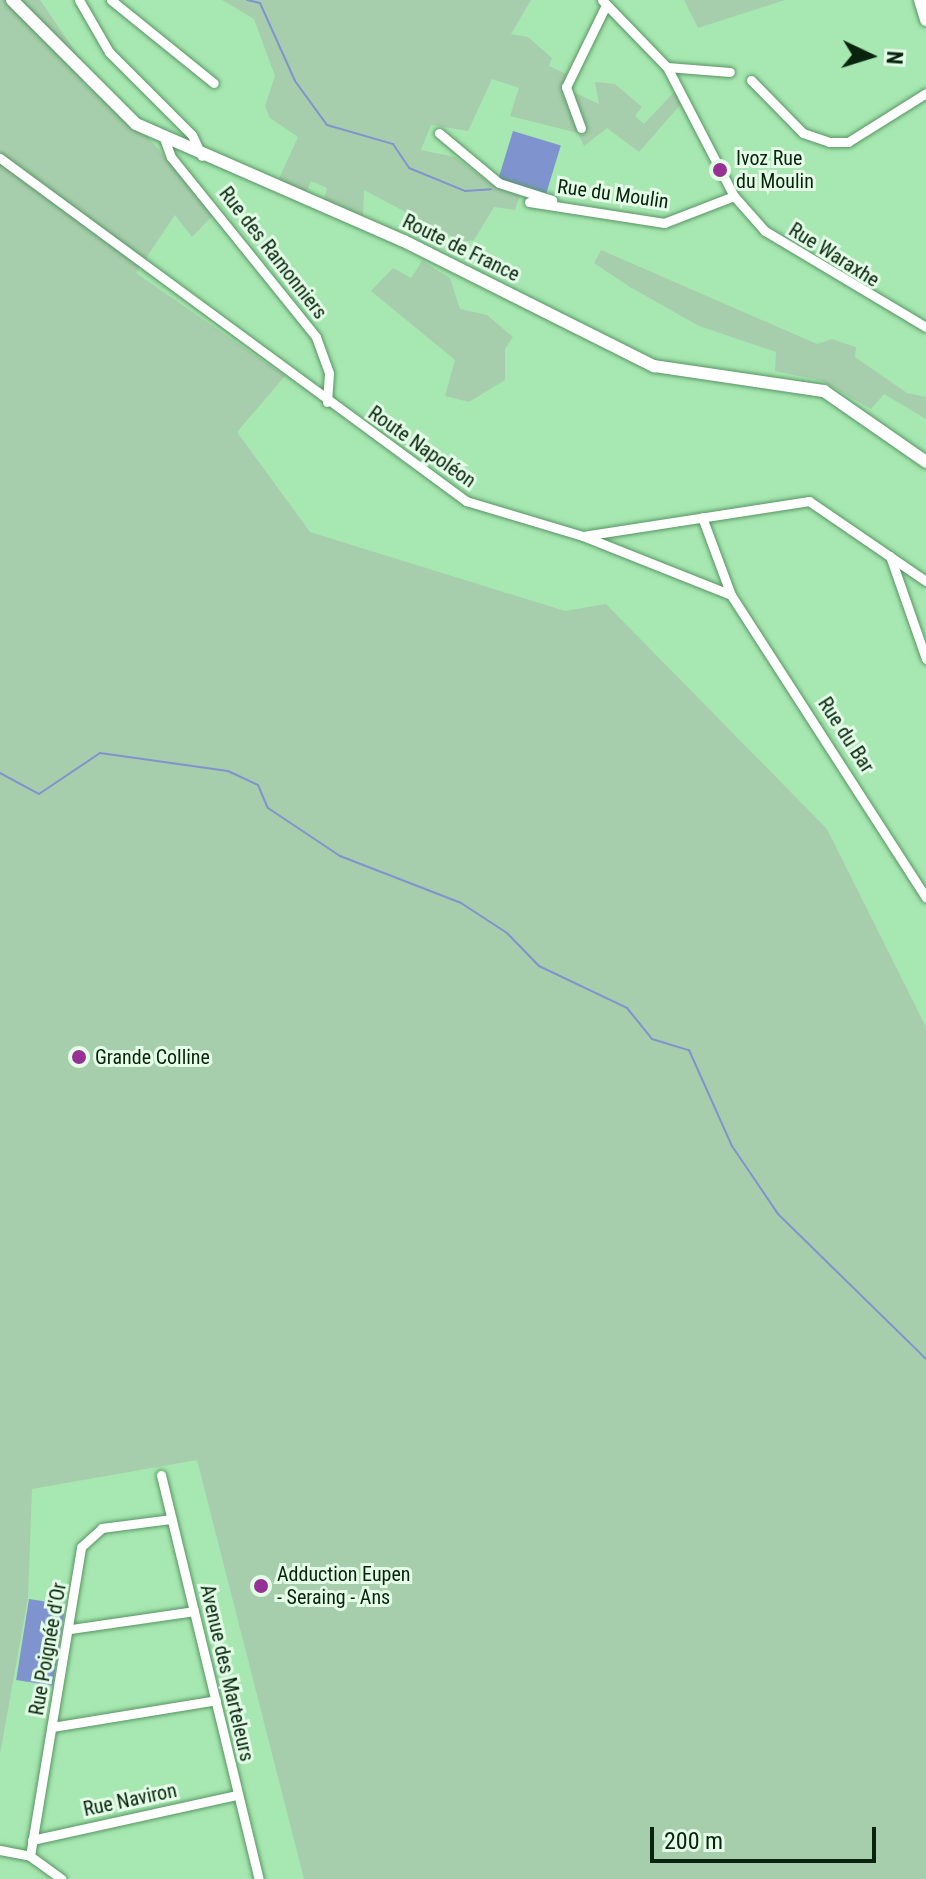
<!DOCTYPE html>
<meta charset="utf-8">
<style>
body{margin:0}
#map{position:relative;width:926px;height:1879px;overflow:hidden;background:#a7e7b1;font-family:"Roboto Condensed",sans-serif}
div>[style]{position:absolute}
.green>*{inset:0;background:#a7ceac}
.water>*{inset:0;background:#7f94ce;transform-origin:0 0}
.stream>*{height:2px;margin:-1px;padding:0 1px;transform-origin:1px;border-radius:1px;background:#7f94ce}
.roads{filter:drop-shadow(0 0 2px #589664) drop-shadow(0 0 2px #589664)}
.street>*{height:9px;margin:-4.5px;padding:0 4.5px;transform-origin:4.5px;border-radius:4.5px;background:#fff}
.secondary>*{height:12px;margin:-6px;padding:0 6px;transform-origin:6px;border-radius:6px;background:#fff}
.dots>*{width:22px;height:22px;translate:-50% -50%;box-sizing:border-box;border:4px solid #e4fee7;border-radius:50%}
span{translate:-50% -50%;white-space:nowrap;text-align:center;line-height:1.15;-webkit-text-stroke:6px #e4fee7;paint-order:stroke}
.poi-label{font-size:20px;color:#08230e}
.left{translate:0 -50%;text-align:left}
.street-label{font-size:20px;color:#08230e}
.north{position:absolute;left:830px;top:16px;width:80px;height:80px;-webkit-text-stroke:6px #e4fee7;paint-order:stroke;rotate:94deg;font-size:22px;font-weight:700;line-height:32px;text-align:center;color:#08230e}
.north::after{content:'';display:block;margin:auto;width:28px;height:36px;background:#08230e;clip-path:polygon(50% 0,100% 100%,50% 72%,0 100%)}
.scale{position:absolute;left:650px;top:1827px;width:226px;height:36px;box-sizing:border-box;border:4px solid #08230e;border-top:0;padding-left:10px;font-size:24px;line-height:28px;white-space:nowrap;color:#08230e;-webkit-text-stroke:6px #e4fee7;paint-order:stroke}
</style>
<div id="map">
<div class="green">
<i style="clip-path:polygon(0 0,40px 0,91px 74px,82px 82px,147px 136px,214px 214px,192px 237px,175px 215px,136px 273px,285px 376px,237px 432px,310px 532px,565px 611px,606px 604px,827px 829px,926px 1027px,926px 1879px,304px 1879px,197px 1460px,32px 1489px,28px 1598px,0 1754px)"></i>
<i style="clip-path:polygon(222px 0,531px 0,511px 34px,528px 37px,552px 58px,549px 66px,566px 74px,564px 88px,599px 104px,595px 82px,615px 84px,642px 107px,635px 116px,644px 124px,675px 91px,682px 103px,639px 152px,607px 128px,584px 146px,578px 133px,510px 116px,519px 88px,492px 79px,468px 131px,431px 125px,421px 150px,455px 157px,495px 187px,520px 195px,515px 210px,494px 207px,474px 240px,462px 242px,364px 190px,363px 216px,324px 200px,327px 188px,311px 181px,306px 194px,277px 183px,298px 137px,270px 118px,265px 106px,275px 76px,254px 19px)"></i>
<i style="clip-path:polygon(684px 0,785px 0,698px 28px)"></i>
<i style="clip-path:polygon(601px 250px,817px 344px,832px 339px,856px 347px,855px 357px,907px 393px,926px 397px,926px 419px,884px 394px,871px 409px,822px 381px,775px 371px,776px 352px,699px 326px,630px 287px,594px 263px)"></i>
<i style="clip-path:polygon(422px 261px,450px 278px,460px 309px,487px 315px,513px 337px,505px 349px,505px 380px,469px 402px,445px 396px,455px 360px,371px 291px,393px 268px,411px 278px)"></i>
</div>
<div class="water">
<i style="left:513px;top:131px;width:50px;height:50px;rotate:17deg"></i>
<i style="left:29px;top:1599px;width:37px;height:82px;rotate:9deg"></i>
</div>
<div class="stream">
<i style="left:247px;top:0;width:13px;rotate:13deg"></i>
<i style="left:260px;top:3px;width:85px;rotate:65.8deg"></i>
<i style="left:295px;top:81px;width:54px;rotate:54deg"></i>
<i style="left:327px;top:125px;width:69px;rotate:16.1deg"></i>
<i style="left:393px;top:144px;width:29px;rotate:56deg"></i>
<i style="left:409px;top:168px;width:61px;rotate:22.3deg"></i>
<i style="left:465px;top:191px;width:26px;rotate:-4deg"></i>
<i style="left:0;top:773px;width:44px;rotate:28.3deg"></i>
<i style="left:39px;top:794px;width:73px;rotate:-33.9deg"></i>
<i style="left:100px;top:753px;width:129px;rotate:8deg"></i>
<i style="left:228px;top:771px;width:33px;rotate:25deg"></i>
<i style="left:258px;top:785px;width:25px;rotate:67deg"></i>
<i style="left:268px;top:808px;width:87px;rotate:33.7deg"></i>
<i style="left:340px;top:856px;width:130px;rotate:21.2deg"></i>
<i style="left:461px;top:903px;width:55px;rotate:33.1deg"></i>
<i style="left:507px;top:933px;width:46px;rotate:45.9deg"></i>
<i style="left:539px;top:966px;width:98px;rotate:25.5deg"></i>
<i style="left:627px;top:1008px;width:40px;rotate:51deg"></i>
<i style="left:652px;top:1039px;width:39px;rotate:17deg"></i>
<i style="left:689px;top:1050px;width:105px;rotate:65.9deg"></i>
<i style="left:732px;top:1146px;width:82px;rotate:55.9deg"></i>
<i style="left:778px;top:1214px;width:207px;rotate:44.4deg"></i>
</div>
<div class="roads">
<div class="street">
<i style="left:79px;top:0;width:60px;rotate:60deg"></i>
<i style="left:109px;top:52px;width:117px;rotate:45deg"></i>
<i style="left:192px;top:135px;width:23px;rotate:65deg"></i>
<i style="left:111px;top:0;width:132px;rotate:38.9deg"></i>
<i style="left:602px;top:0;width:93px;rotate:45.9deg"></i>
<i style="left:667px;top:67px;width:145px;rotate:62.6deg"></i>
<i style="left:734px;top:196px;width:47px;rotate:48.5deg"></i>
<i style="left:765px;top:231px;width:187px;rotate:30.8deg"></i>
<i style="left:667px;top:67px;width:63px;rotate:4.5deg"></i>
<i style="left:751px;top:80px;width:74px;rotate:45.5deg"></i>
<i style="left:803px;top:133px;width:28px;rotate:19deg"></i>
<i style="left:829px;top:142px;width:19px"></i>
<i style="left:848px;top:142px;width:92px;rotate:-32.1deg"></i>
<i style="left:581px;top:128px;width:44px;rotate:-110.1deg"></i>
<i style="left:566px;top:87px;width:91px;rotate:-64deg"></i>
<i style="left:439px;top:133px;width:78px;rotate:39.8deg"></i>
<i style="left:499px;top:183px;width:56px;rotate:17.8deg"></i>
<i style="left:164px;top:138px;width:20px;rotate:70deg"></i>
<i style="left:171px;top:157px;width:231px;rotate:51.1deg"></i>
<i style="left:316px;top:337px;width:38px;rotate:70deg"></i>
<i style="left:329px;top:373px;width:29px;rotate:94deg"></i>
<i style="left:0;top:158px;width:579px;rotate:36.35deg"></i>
<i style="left:466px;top:501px;width:122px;rotate:16.7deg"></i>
<i style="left:583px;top:536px;width:229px;rotate:-8.8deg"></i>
<i style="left:809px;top:501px;width:142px;rotate:34.4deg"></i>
<i style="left:529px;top:202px;width:137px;rotate:8.8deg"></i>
<i style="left:664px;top:223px;width:75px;rotate:-21.1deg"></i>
<i style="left:583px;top:536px;width:159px;rotate:21.7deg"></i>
<i style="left:731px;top:595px;width:83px;rotate:-110.4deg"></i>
<i style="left:890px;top:556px;width:109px;rotate:70.7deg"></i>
<i style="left:731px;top:595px;width:360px;rotate:57.2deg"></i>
<i style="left:161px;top:1475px;width:416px;rotate:76.4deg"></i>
<i style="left:71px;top:1629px;width:124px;rotate:-8.3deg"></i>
<i style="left:52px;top:1727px;width:166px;rotate:-9.3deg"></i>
<i style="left:32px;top:1840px;width:210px;rotate:-12.4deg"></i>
<i style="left:0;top:1850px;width:31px;rotate:11deg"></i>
<i style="left:30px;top:1856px;width:39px;rotate:36deg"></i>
<i style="left:30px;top:1856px;width:313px;rotate:-80.6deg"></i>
<i style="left:81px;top:1547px;width:28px;rotate:-42deg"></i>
<i style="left:102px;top:1528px;width:70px;rotate:-7.4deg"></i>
</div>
<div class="secondary">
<i style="left:12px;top:0;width:175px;rotate:45deg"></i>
<i style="left:136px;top:124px;width:292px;rotate:23.6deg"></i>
<i style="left:404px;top:241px;width:280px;rotate:26.6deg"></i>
<i style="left:654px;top:366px;width:172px;rotate:8.4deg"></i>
<i style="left:824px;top:391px;width:124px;rotate:34.8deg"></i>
<i style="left:920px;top:0;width:21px;rotate:73deg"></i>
</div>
</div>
<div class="dots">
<i style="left:720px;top:170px;background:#983196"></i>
<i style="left:79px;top:1057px;background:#983196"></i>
<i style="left:261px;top:1586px;background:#983196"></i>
</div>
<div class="poi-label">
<span class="left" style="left:736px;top:170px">Ivoz Rue<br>du Moulin</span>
<span class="left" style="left:95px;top:1057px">Grande Colline</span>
<span class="left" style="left:277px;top:1586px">Adduction Eupen<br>- Seraing - Ans</span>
</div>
<div class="street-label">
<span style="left:613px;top:194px;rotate:8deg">Rue du Moulin</span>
<span style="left:461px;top:248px;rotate:26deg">Route de France</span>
<span style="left:273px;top:253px;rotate:52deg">Rue des Ramonniers</span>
<span style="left:834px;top:255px;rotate:32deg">Rue Waraxhe</span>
<span style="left:422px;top:447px;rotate:35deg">Route Napoléon</span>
<span style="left:846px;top:735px;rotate:57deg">Rue du Bar</span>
<span style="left:48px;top:1649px;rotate:-80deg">Rue Poignée d'Or</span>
<span style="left:227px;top:1673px;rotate:77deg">Avenue des Marteleurs</span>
<span style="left:130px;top:1800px;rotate:-12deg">Rue Naviron</span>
</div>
<div class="north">N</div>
<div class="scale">200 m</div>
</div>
